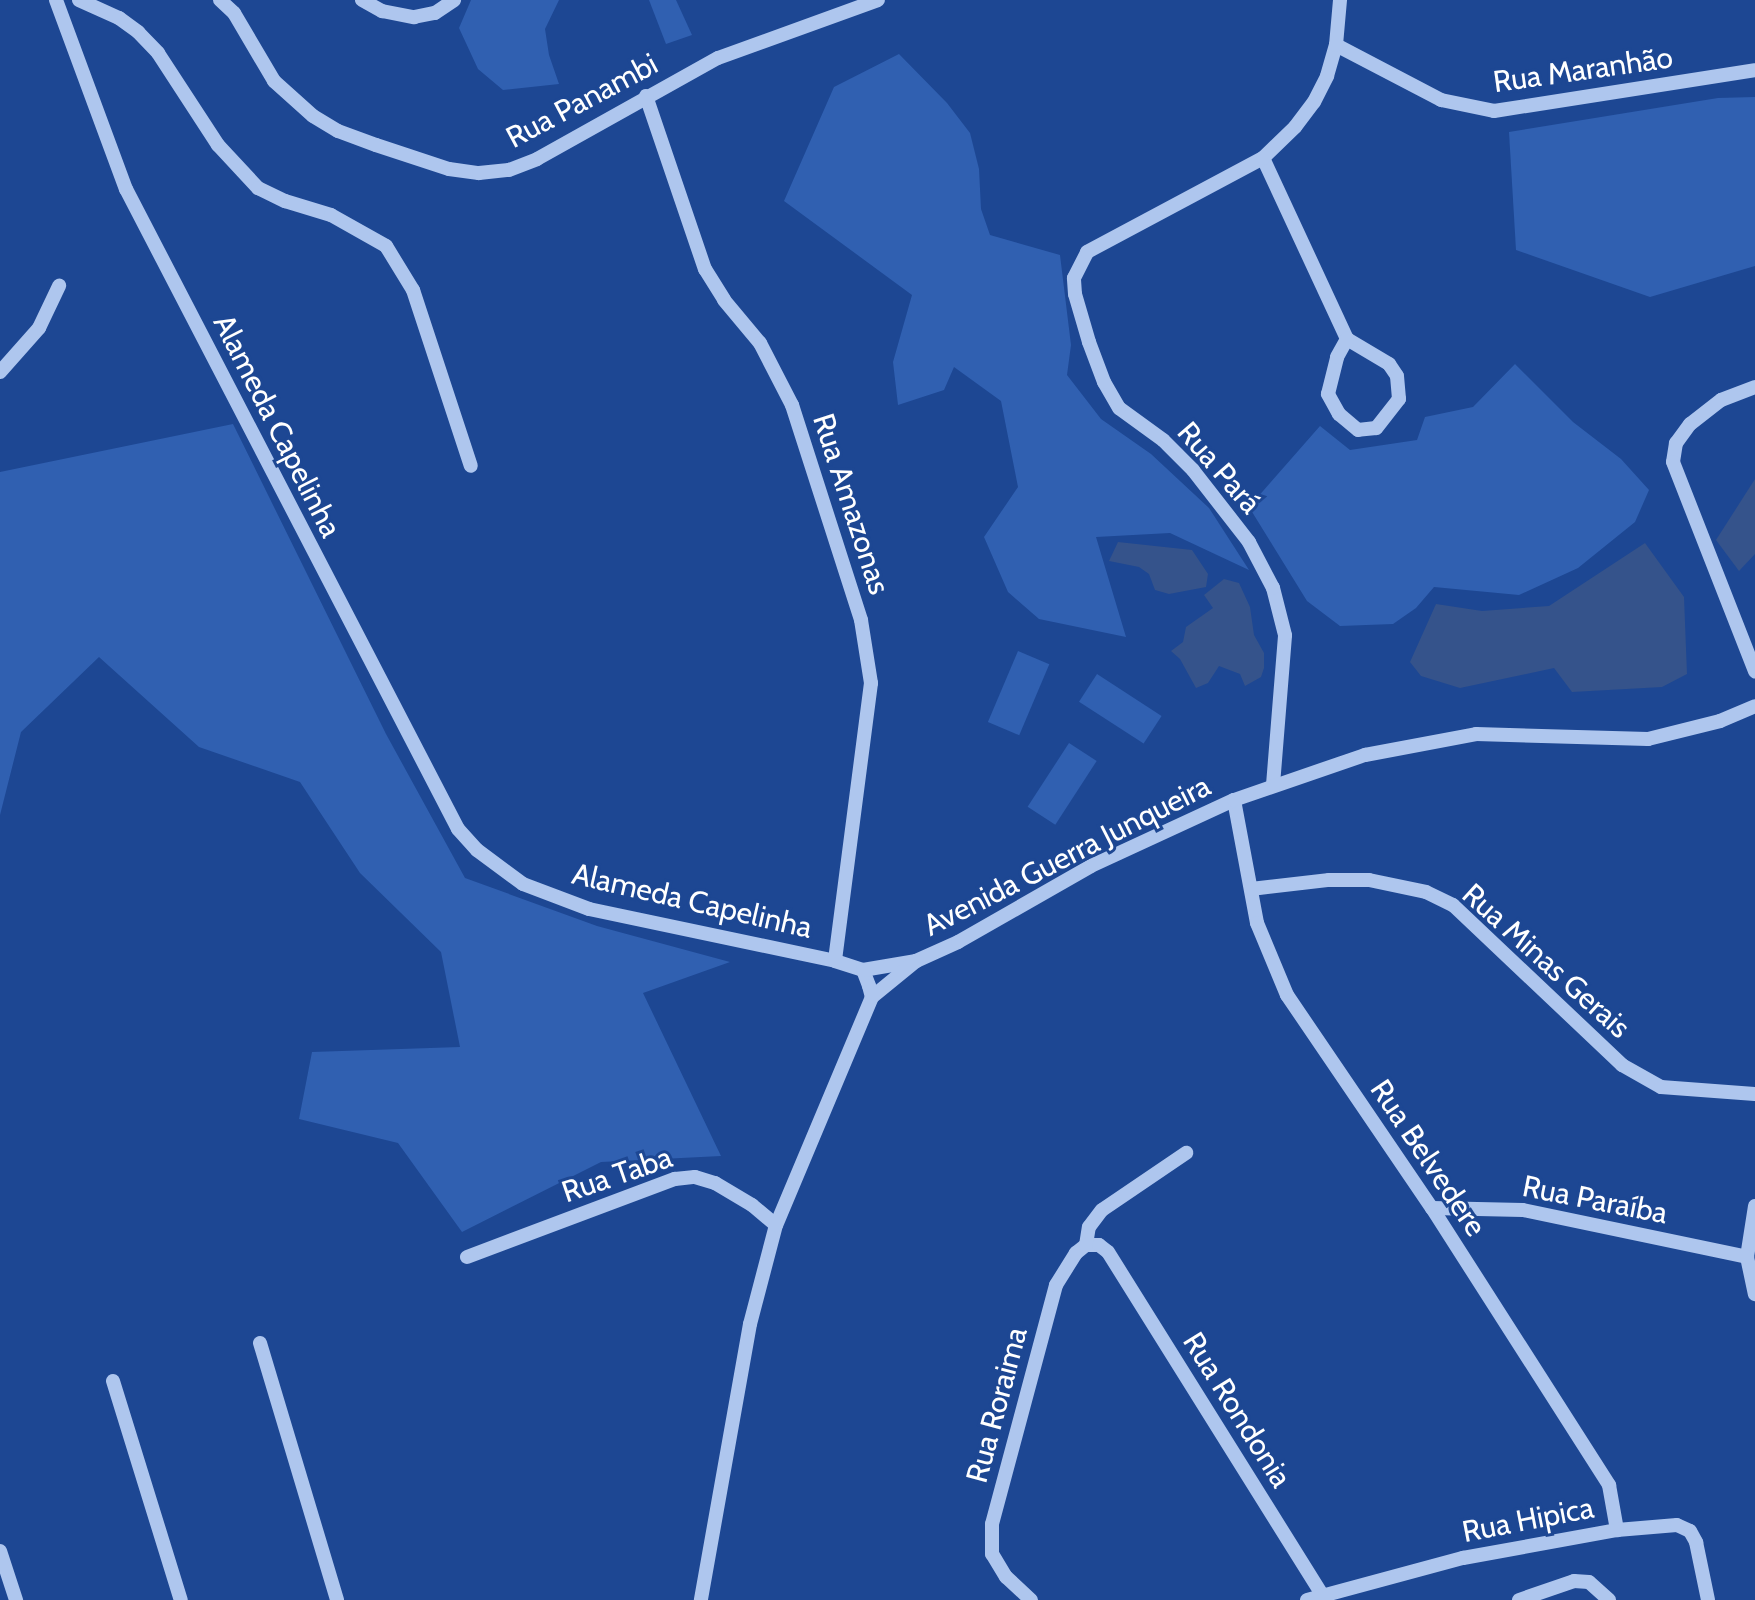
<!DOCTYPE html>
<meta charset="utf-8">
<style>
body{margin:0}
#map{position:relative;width:1755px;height:1600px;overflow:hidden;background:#1d4793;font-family:Cabin,sans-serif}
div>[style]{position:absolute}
.green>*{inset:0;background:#3060b1;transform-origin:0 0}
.water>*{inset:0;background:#35538b}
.minor>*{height:14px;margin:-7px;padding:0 7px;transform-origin:7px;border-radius:7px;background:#aec6ee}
span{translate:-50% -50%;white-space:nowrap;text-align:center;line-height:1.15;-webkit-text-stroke:6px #1d4793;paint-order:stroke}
.street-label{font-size:30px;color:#fff}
</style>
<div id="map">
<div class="green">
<i style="clip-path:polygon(471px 0,559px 0,545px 29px,549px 55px,559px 84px,503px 90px,478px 69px,459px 28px)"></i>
<i style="clip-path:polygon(649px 0,676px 0,692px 35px,666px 44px)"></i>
<i style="clip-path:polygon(899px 54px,947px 103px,970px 133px,979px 169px,981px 209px,990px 235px,1060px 255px,1071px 345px,1067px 375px,1101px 419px,1151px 454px,1209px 508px,1249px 570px,1170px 533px,1096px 537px,1126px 637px,1039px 619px,1008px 592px,984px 537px,1018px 487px,1001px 401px,954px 367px,944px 390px,898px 405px,893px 362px,912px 295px,784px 201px,834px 87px)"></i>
<i style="clip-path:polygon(1755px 97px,1755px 266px,1650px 297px,1516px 250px,1509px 132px,1718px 98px)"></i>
<i style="clip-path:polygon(1515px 364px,1573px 422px,1621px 459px,1649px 490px,1635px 522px,1578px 568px,1519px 595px,1434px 587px,1416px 608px,1393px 624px,1340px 626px,1307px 601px,1249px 507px,1320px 426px,1350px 450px,1417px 440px,1425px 417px,1473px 407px)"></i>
<i style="clip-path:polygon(233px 424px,386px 734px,465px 878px,597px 926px,730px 962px,643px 993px,721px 1156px,601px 1162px,462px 1232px,398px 1143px,299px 1119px,312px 1052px,460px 1047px,441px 952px,360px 873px,300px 782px,199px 747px,99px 657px,21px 732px,0 815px,0 472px)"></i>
<i style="left:1018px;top:651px;width:34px;height:77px;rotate:23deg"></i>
<i style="left:1097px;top:674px;width:77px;height:33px;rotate:33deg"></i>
<i style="left:1069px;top:743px;width:33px;height:76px;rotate:33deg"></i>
</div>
<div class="water">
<i style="clip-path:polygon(1755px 479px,1755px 554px,1739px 571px,1716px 540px)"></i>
<i style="clip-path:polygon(1118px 542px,1192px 550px,1208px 574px,1206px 587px,1169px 594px,1155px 590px,1149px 574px,1139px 567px,1109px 561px)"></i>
<i style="clip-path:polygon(1645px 543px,1684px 597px,1687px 674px,1662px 687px,1572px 692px,1554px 668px,1460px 688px,1421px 676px,1410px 662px,1436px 604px,1482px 611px,1549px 606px)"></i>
<i style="clip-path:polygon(1224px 579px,1239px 583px,1250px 607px,1254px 635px,1264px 653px,1264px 668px,1261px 677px,1245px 686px,1240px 674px,1219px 666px,1208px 683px,1196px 688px,1180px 659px,1171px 651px,1183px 642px,1186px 627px,1213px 608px,1204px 595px)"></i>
</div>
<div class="minor">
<i style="left:56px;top:0;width:202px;rotate:69.7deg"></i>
<i style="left:126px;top:189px;width:721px;rotate:62.58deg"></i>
<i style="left:458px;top:829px;width:28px;rotate:48deg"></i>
<i style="left:477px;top:850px;width:57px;rotate:36.5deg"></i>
<i style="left:523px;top:884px;width:71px;rotate:20.7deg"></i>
<i style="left:589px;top:909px;width:251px;rotate:11.9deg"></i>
<i style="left:835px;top:961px;width:29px;rotate:18deg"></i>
<i style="left:863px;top:970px;width:17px;rotate:69deg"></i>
<i style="left:869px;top:986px;width:11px;rotate:75deg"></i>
<i style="left:872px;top:997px;width:247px;rotate:112.8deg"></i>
<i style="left:776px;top:1225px;width:102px;rotate:104.7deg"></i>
<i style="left:750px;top:1324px;width:280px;rotate:100.1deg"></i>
<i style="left:79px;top:0;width:44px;rotate:24.2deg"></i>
<i style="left:119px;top:18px;width:24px;rotate:36deg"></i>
<i style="left:138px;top:32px;width:29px;rotate:46deg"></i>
<i style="left:158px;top:53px;width:110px;rotate:56.9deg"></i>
<i style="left:218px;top:145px;width:59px;rotate:47.1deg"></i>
<i style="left:258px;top:188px;width:30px;rotate:26deg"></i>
<i style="left:285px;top:201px;width:48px;rotate:16.9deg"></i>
<i style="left:331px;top:215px;width:63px;rotate:29.4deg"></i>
<i style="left:386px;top:246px;width:52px;rotate:58.5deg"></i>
<i style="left:413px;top:290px;width:185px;rotate:71.8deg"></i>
<i style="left:220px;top:0;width:19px;rotate:43deg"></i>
<i style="left:234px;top:13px;width:79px;rotate:59.5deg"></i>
<i style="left:274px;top:81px;width:52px;rotate:41.9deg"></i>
<i style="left:313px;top:116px;width:29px;rotate:31deg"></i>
<i style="left:338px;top:131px;width:40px;rotate:20.2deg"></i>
<i style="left:376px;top:145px;width:77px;rotate:18.2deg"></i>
<i style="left:449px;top:169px;width:30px;rotate:8deg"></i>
<i style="left:479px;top:173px;width:30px;rotate:-6deg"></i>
<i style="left:509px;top:170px;width:30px;rotate:-21deg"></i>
<i style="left:537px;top:159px;width:207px;rotate:-29.2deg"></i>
<i style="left:718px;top:58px;width:170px;rotate:-19.9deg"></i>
<i style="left:362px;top:0;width:23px;rotate:29deg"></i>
<i style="left:382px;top:11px;width:33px;rotate:11deg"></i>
<i style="left:414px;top:17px;width:21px;rotate:-11deg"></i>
<i style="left:435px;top:13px;width:23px;rotate:-34deg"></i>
<i style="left:1336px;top:45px;width:119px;rotate:27.6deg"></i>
<i style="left:1441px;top:100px;width:54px;rotate:11.7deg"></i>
<i style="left:1494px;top:111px;width:264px;rotate:-8.9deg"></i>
<i style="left:646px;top:96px;width:183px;rotate:71.2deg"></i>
<i style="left:705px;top:269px;width:36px;rotate:58deg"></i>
<i style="left:724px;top:300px;width:56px;rotate:50.1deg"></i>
<i style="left:760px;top:343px;width:70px;rotate:62.7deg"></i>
<i style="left:792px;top:405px;width:226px;rotate:72.2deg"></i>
<i style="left:861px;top:620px;width:64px;rotate:81deg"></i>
<i style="left:871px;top:683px;width:280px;rotate:97.4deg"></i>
<i style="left:1263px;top:158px;width:200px;rotate:65.1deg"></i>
<i style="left:1347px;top:339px;width:49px;rotate:30.8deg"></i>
<i style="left:1389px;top:364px;width:14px;rotate:56deg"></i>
<i style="left:1397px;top:376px;width:23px;rotate:85deg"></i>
<i style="left:1399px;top:399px;width:37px;rotate:128deg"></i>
<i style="left:1376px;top:428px;width:18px;rotate:174deg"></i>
<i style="left:1358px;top:430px;width:25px;rotate:-140deg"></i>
<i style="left:1339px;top:414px;width:23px;rotate:-119deg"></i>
<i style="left:1328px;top:394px;width:38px;rotate:-76deg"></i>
<i style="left:1337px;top:357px;width:21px;rotate:-61deg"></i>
<i style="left:0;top:372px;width:59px;rotate:-48.4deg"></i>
<i style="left:39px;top:328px;width:47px;rotate:-64.5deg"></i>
<i style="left:1755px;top:387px;width:36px;rotate:159deg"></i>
<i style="left:1721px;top:400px;width:39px;rotate:142deg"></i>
<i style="left:1690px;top:424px;width:24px;rotate:126deg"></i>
<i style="left:1676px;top:443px;width:19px;rotate:99deg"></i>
<i style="left:1673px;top:462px;width:225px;rotate:68.6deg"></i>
<i style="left:1273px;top:785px;width:150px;rotate:-85.4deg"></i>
<i style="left:1285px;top:635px;width:49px;rotate:-104.3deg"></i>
<i style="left:1273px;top:588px;width:52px;rotate:-117.6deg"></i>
<i style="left:1249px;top:542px;width:91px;rotate:-127.9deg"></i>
<i style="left:1193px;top:470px;width:42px;rotate:-135deg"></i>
<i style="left:1163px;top:440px;width:54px;rotate:-144deg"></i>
<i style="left:1119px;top:408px;width:30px;rotate:-120deg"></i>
<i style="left:1104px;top:382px;width:43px;rotate:-110.6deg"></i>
<i style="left:1089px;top:342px;width:50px;rotate:-106.3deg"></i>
<i style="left:1075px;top:294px;width:16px;rotate:-94deg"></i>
<i style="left:1074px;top:278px;width:29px;rotate:-63deg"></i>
<i style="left:1087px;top:252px;width:200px;rotate:-28.1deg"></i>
<i style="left:1263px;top:158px;width:45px;rotate:-44.1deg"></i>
<i style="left:1295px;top:127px;width:31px;rotate:-53deg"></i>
<i style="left:1314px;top:102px;width:29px;rotate:-63deg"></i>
<i style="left:1327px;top:76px;width:32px;rotate:-74deg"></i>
<i style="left:1336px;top:45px;width:45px;rotate:-84.9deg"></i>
<i style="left:1234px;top:800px;width:125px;rotate:79.4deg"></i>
<i style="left:1257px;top:923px;width:78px;rotate:67.4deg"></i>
<i style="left:1287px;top:995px;width:258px;rotate:55.8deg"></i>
<i style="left:1432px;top:1208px;width:329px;rotate:57.4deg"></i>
<i style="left:1609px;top:1485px;width:46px;rotate:79.9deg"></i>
<i style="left:1251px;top:889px;width:79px;rotate:-6.6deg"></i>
<i style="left:1329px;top:880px;width:40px"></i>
<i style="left:1369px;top:880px;width:58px;rotate:11.9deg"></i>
<i style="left:1426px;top:892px;width:30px;rotate:26deg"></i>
<i style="left:1453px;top:905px;width:233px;rotate:43.4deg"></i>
<i style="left:1622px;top:1065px;width:45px;rotate:29.4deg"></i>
<i style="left:1661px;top:1087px;width:94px;rotate:4.3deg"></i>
<i style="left:916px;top:961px;width:46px;rotate:-24.3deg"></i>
<i style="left:958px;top:942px;width:153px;rotate:-29.7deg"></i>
<i style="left:1091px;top:866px;width:157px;rotate:-24.8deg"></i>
<i style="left:1234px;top:800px;width:139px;rotate:-19deg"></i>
<i style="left:1365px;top:755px;width:113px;rotate:-10.7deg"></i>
<i style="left:1476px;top:734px;width:172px;rotate:1.7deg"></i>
<i style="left:1648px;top:739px;width:74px;rotate:-14deg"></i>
<i style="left:1720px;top:721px;width:38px;rotate:-23deg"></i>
<i style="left:863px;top:970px;width:54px;rotate:-9.6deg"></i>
<i style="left:916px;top:961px;width:57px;rotate:140.7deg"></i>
<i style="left:1755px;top:1206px;width:52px;rotate:98.9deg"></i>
<i style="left:1747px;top:1257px;width:38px;rotate:78deg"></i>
<i style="left:1432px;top:1208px;width:91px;rotate:1.3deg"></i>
<i style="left:1523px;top:1210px;width:229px;rotate:11.8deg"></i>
<i style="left:1086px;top:1245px;width:18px;rotate:-81deg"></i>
<i style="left:1089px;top:1227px;width:21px;rotate:-53deg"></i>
<i style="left:1102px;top:1210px;width:102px;rotate:-34.2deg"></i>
<i style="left:467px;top:1257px;width:222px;rotate:-20.6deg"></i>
<i style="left:675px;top:1179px;width:20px;rotate:-6deg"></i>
<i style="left:695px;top:1177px;width:21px;rotate:17deg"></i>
<i style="left:715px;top:1183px;width:43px;rotate:30.7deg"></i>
<i style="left:752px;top:1205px;width:31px;rotate:40deg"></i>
<i style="left:260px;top:1343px;width:268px;rotate:73.3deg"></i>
<i style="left:113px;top:1381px;width:229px;rotate:72.8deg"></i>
<i style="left:0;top:1551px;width:52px;rotate:71.9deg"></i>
<i style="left:1031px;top:1600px;width:34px;rotate:-137deg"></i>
<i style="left:1006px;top:1577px;width:27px;rotate:-121deg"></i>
<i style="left:992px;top:1554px;width:30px;rotate:-90deg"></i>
<i style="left:992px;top:1524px;width:247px;rotate:-75deg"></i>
<i style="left:1056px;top:1285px;width:38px;rotate:-58deg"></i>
<i style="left:1076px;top:1253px;width:13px;rotate:-39deg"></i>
<i style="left:1086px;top:1245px;width:13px"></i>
<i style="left:1099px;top:1245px;width:11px;rotate:38deg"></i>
<i style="left:1108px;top:1252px;width:404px;rotate:58deg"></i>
<i style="left:1307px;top:1600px;width:162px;rotate:-15.1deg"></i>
<i style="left:1463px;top:1558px;width:157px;rotate:-10.3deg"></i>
<i style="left:1617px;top:1530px;width:60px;rotate:-4.8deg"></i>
<i style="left:1677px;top:1525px;width:14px;rotate:25deg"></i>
<i style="left:1690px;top:1531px;width:13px;rotate:61deg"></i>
<i style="left:1696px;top:1542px;width:59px;rotate:78.3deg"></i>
<i style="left:1519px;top:1600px;width:58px;rotate:-19.1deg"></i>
<i style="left:1574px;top:1581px;width:15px;rotate:4deg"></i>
<i style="left:1589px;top:1582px;width:27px;rotate:42deg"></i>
</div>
<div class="street-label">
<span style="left:1583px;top:70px;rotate:-8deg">Rua Maranhão</span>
<span style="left:582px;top:101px;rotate:-28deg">Rua Panambi</span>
<span style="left:277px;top:426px;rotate:63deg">Alameda Capelinha</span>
<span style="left:1219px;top:468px;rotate:49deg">Rua Pará</span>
<span style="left:851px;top:504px;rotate:72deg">Rua Amazonas</span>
<span style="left:1067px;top:856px;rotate:-27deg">Avenida Guerra Junqueira</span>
<span style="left:692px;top:901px;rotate:13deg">Alameda Capelinha</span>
<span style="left:1546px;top:961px;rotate:42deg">Rua Minas Gerais</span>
<span style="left:1428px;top:1158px;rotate:56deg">Rua Belvedere</span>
<span style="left:617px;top:1175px;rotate:-19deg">Rua Taba</span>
<span style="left:1595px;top:1200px;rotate:11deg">Rua Paraíba</span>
<span style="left:997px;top:1405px;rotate:-75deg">Rua Roraima</span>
<span style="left:1237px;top:1410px;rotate:58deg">Rua Rondonia</span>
<span style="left:1528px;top:1520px;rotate:-11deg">Rua Hipica</span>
</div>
</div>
